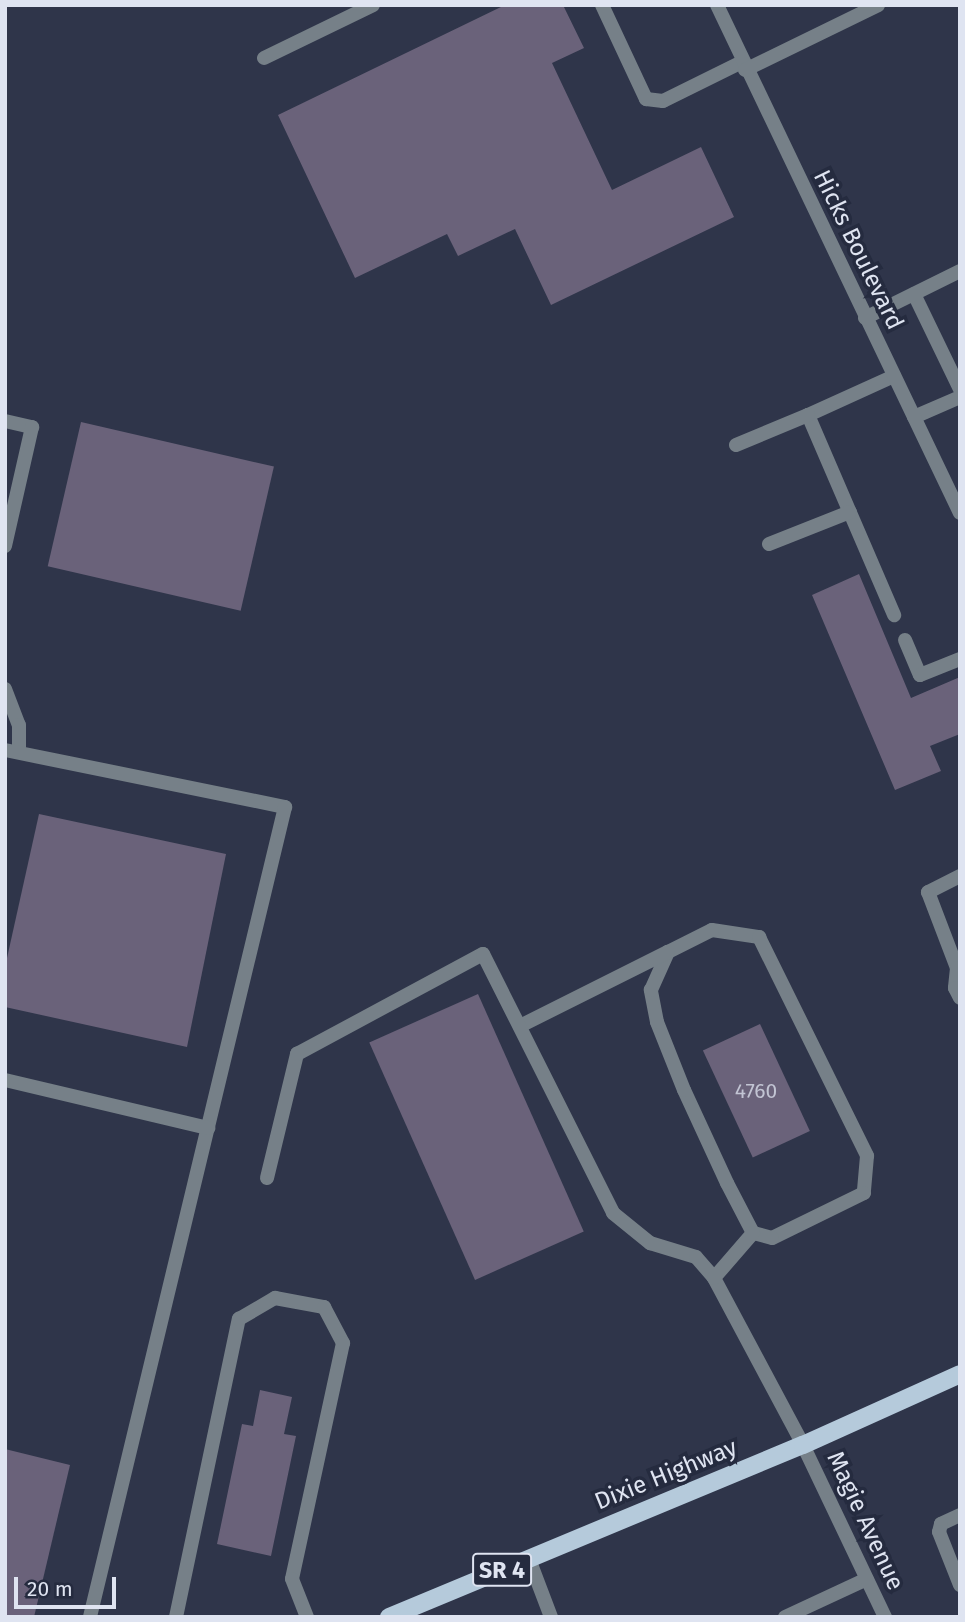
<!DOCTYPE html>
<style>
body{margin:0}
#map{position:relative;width:965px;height:1622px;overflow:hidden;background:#2f354a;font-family:"Fira Sans",sans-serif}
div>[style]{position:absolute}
.building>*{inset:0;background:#6a627a;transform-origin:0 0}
.lane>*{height:14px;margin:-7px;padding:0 7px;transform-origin:7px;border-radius:7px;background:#768088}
.street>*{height:14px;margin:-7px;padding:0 7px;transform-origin:7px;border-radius:7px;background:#768088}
.primary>*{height:18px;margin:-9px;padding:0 9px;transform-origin:9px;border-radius:9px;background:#b5cadb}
span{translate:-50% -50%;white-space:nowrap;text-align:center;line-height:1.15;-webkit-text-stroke:7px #252b3f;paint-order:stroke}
.number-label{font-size:21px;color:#c2c4d3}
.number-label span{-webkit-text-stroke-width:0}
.shield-label span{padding:2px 5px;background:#252b3f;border:2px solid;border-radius:5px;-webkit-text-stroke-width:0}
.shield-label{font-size:23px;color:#dfe4f1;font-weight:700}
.street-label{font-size:24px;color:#dfe4f1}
.frame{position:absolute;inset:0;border:7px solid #dfe4f1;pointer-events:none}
.scale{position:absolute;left:14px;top:1577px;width:102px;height:32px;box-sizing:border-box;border:4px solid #dfe4f1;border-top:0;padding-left:9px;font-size:21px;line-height:24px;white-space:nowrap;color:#dfe4f1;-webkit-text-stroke:5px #252b3f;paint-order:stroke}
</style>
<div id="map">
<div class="building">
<i style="clip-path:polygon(505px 5px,563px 5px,584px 48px,552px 63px,612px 190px,701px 147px,734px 217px,551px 305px,515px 229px,458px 256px,447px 234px,355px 278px,278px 115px)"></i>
<i style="left:81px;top:422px;width:198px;height:148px;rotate:13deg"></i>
<i style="clip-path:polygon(859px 574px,911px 698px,960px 677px,960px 734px,930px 746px,941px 771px,895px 790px,812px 595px)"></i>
<i style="clip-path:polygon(39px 814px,226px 854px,187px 1047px,5px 1007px,5px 967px)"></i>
<i style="left:478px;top:994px;width:260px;height:119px;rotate:66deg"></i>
<i style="left:760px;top:1024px;width:118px;height:63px;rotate:65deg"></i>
<i style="clip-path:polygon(260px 1390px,292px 1397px,284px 1434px,296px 1436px,271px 1556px,217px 1544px,242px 1424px,253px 1426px)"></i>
<i style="clip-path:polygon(5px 1449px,70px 1465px,34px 1617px,5px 1617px)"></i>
</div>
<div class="lane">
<i style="left:602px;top:5px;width:104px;rotate:64.9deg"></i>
<i style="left:646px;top:99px;width:17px;rotate:7deg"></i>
<i style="left:663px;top:101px;width:88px;rotate:-26.3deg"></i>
<i style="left:264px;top:58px;width:121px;rotate:-25.9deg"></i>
<i style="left:914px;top:294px;width:106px;rotate:64.2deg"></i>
<i style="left:865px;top:318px;width:106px;rotate:-26.3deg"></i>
<i style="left:894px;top:376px;width:94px;rotate:155.6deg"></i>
<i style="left:808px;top:415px;width:218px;rotate:66.7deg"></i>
<i style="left:914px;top:417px;width:50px;rotate:-23.5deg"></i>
<i style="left:5px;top:421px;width:28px;rotate:13deg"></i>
<i style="left:32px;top:427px;width:122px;rotate:102.8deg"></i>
<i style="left:736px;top:445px;width:78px;rotate:-22.6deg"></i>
<i style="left:769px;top:544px;width:87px;rotate:-21.6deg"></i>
<i style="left:905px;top:640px;width:38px;rotate:67deg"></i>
<i style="left:920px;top:675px;width:43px;rotate:-21.8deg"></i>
<i style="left:5px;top:689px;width:39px;rotate:69deg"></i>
<i style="left:19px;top:725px;width:27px;rotate:90deg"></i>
<i style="left:5px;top:750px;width:286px;rotate:11.5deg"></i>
<i style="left:285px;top:807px;width:833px;rotate:103.54deg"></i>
<i style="left:960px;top:876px;width:36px;rotate:153deg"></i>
<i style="left:928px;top:892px;width:81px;rotate:69.1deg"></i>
<i style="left:957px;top:968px;width:20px;rotate:96deg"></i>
<i style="left:955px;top:988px;width:11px;rotate:63deg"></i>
<i style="left:712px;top:930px;width:48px;rotate:8.5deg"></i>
<i style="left:759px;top:937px;width:244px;rotate:63.7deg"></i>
<i style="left:867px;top:1156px;width:37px;rotate:95deg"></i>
<i style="left:864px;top:1193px;width:102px;rotate:153.9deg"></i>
<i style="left:772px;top:1238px;width:20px;rotate:-165deg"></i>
<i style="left:753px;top:1233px;width:56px;rotate:-117.5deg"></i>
<i style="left:727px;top:1183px;width:102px;rotate:-114.8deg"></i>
<i style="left:684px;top:1090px;width:73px;rotate:-111.7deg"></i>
<i style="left:657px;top:1022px;width:33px;rotate:-101deg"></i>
<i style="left:651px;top:990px;width:42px;rotate:-65.9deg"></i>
<i style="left:668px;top:952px;width:49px;rotate:-26.6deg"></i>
<i style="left:520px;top:1026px;width:165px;rotate:-26.6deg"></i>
<i style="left:5px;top:1080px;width:209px;rotate:13.3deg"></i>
<i style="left:267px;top:1178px;width:128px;rotate:-76.4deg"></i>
<i style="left:297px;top:1054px;width:211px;rotate:-28.3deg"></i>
<i style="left:483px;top:954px;width:290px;rotate:63.3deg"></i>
<i style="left:613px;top:1213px;width:48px;rotate:39deg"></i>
<i style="left:650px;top:1243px;width:48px;rotate:16.9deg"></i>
<i style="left:696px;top:1257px;width:28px;rotate:49deg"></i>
<i style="left:714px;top:1278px;width:189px;rotate:61.9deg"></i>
<i style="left:714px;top:1278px;width:60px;rotate:-49.1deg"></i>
<i style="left:960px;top:1515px;width:21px;rotate:155deg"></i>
<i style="left:941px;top:1524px;width:8px;rotate:104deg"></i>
<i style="left:939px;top:1532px;width:57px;rotate:68.4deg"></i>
<i style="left:529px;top:1559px;width:62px;rotate:69.2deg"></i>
<i style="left:176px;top:1617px;width:305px;rotate:-78.1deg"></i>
<i style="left:239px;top:1319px;width:42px;rotate:-30.3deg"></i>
<i style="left:275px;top:1298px;width:50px;rotate:10.4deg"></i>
<i style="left:324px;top:1307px;width:41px;rotate:62.2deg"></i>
<i style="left:343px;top:1343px;width:241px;rotate:102.2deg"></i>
<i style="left:292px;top:1579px;width:41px;rotate:68.5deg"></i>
<i style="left:785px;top:1617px;width:90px;rotate:-24.9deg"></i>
</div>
<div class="street">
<i style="left:717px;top:5px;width:563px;rotate:64.44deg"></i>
<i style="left:745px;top:70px;width:148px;rotate:-26deg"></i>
<i style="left:803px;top:1445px;width:191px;rotate:64.5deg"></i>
</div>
<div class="primary">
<i style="left:389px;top:1617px;width:448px;rotate:-22.6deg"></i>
<i style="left:803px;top:1445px;width:172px;rotate:-24.3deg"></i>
</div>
<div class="number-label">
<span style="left:756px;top:1091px">4760</span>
</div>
<div class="shield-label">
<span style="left:502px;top:1570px">SR 4</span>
</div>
<div class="street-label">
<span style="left:858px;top:250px;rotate:64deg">Hicks Boulevard</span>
<span style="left:666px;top:1475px;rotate:-22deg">Dixie Highway</span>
<span style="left:865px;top:1521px;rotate:65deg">Magie Avenue</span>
</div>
<div class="frame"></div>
<div class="scale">20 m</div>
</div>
